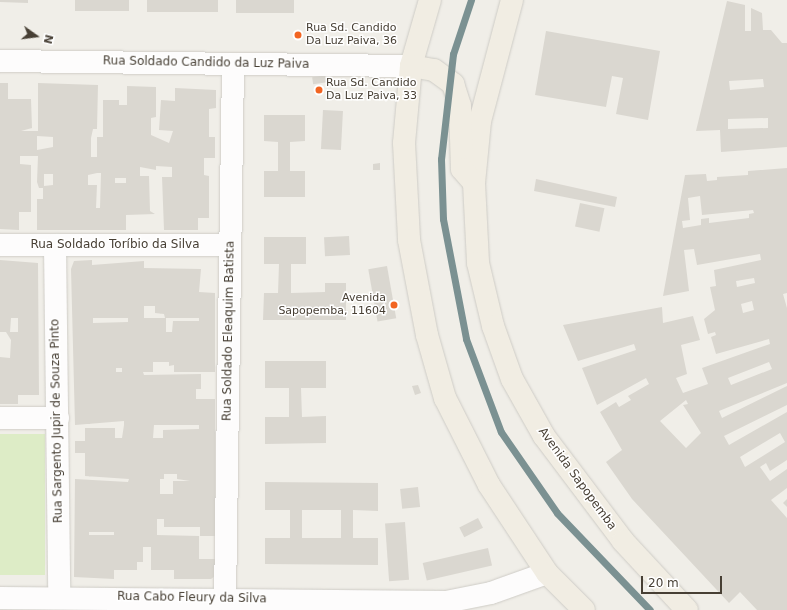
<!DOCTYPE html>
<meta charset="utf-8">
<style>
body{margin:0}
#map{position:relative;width:787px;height:610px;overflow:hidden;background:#f0eee8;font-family:"DejaVu Sans",sans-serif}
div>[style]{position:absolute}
.green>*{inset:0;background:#ddecc6;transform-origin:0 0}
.building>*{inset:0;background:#dad7d0;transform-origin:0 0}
.roads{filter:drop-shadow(0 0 1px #ceccc6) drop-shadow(0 0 1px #ceccc6)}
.minor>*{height:22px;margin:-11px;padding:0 11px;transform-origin:11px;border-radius:11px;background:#fdfcfc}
.primary>*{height:22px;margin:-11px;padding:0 11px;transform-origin:11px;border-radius:11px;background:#f1ede3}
.metro-1>*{height:7px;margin:-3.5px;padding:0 3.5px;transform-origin:3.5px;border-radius:3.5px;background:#7b9192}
.dots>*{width:11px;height:11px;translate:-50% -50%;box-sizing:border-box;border:2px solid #fff;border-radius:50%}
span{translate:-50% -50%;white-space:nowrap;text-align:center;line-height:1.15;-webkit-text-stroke:3px #fff;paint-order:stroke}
.bus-label{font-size:11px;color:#473f34}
.left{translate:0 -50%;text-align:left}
.right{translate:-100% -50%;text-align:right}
.street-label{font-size:12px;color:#473f34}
.north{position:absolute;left:16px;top:16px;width:40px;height:40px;-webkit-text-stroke:3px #fff;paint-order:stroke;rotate:104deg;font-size:11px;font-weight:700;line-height:16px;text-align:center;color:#473f34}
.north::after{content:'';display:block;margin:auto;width:14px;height:18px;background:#473f34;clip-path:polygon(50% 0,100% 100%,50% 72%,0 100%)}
.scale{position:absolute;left:641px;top:576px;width:81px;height:18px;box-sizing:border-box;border:2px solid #473f34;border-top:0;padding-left:5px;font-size:12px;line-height:14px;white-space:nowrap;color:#473f34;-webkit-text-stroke:3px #fff;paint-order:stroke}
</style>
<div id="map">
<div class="green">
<i style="left:0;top:434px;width:45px;height:141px"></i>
</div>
<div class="building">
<i style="clip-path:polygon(0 0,28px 0,28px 3px,0 2px)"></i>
<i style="left:75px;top:0;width:54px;height:11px"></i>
<i style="left:147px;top:0;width:71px;height:12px"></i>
<i style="left:236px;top:0;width:58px;height:13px"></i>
<i style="clip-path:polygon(evenodd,727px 1px,745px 5px,745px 31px,751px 31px,751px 8px,762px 13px,763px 30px,771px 30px,782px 43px,787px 43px,787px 147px,721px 152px,720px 130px,696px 131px,727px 1px,763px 79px,764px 87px,730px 90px,729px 81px,763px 79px,727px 1px,768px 118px,768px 128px,728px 129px,728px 119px,768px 118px)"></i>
<i style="clip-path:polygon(546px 31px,660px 51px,648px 120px,616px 114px,623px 78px,612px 76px,606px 107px,535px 95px)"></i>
<i style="left:328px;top:75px;width:7px;height:16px;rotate:82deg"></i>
<i style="clip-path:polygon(evenodd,0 83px,8px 83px,8px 99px,31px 99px,32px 128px,21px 131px,38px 131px,38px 83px,98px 85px,97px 129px,93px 129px,91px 138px,91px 157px,97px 157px,97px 137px,103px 137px,103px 100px,119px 100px,119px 105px,127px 105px,127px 86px,156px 87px,156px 117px,151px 118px,151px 135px,169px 143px,173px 131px,159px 130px,161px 100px,175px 101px,175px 88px,216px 90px,216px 108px,209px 109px,209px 137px,215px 137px,215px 158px,204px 158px,204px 175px,209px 176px,209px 218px,198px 218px,198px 230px,164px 230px,162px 177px,172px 177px,172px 167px,156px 166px,156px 170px,140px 167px,140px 176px,149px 176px,150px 211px,155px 214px,126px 215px,126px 230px,37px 230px,37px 199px,43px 199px,43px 188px,39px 188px,37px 182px,38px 156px,20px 156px,20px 164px,31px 165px,31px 212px,19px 212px,19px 230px,0 229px,0 83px,37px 136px,53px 137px,53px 147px,37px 150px,37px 136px,0 83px,97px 173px,101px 173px,100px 208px,96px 208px,97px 185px,88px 185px,88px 175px,97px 173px,0 83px,44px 174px,53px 174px,53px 185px,44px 186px,44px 174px,0 83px,115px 178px,126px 178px,126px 183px,115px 183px,115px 178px)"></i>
<i style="left:323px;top:110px;width:20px;height:39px;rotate:3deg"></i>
<i style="clip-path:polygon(264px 115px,305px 115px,305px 141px,290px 142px,290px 171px,305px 171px,305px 197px,264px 197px,264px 171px,278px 171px,278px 142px,264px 141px)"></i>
<i style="clip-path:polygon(380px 163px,380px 170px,373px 170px,373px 164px)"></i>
<i style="clip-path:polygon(evenodd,787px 168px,787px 293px,783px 294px,787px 308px,787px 383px,719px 411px,722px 418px,787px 386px,787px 405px,724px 436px,729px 445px,787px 412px,787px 460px,770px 471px,766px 463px,760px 467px,770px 481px,787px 469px,787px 488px,771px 500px,787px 518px,787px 610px,757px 610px,740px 592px,729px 603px,632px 499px,606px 462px,622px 450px,600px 412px,616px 402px,619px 407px,631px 400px,628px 396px,649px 384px,646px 378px,597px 405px,582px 368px,636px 350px,634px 344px,578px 361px,563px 325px,662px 307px,663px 323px,693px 316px,700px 340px,681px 345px,687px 374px,676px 378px,683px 393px,708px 384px,702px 368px,770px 344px,769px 339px,716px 354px,711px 337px,716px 335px,715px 332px,708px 334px,704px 319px,715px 310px,710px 287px,716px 286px,714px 270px,761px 260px,760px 254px,697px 265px,694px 249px,684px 250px,689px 291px,663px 296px,685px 175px,706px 174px,707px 181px,717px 180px,717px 177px,748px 175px,748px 171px,787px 168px,700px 196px,702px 215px,753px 210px,754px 213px,749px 214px,749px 218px,709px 223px,709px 218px,701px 219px,701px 225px,683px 228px,682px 221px,690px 220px,688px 198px,700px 196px,787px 168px,754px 278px,755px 283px,737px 287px,736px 281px,754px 278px,787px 168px,752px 301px,754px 310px,743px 313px,741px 304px,752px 301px,787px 168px,769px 362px,772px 369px,731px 385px,728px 378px,769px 362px,787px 168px,686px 400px,688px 404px,683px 405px,701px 433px,686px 448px,660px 421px,686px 400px,787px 168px,780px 433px,785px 442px,745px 467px,740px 457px,780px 433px)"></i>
<i style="clip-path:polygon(536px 179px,617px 197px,615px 207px,534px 191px)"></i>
<i style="left:580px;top:203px;width:25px;height:24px;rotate:12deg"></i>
<i style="left:349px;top:236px;width:19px;height:25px;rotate:87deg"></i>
<i style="clip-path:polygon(264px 237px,306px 237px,306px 264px,291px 264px,291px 293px,325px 292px,325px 283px,346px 283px,346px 320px,263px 320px,264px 293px,278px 293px,279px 264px,264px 264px)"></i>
<i style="clip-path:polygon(evenodd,0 260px,38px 263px,39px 395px,18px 395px,18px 404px,0 404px,0 357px,10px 358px,11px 340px,6px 332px,0 332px,0 260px,11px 318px,18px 318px,18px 332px,10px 332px,11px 318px)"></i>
<i style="clip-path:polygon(evenodd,92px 260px,92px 265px,144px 261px,144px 268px,201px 269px,199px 292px,215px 293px,215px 372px,174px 372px,174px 365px,169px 366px,169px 362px,153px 362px,153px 372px,143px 372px,144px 375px,201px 374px,201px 389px,196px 389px,196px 399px,215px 399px,215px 536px,200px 536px,200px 527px,164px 527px,164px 519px,157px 519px,157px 535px,199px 536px,199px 559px,215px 559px,215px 576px,211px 579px,174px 579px,174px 570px,151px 570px,151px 547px,143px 547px,143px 562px,137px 562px,137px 570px,114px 570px,114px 579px,74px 577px,75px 479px,128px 482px,129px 479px,85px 476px,85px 453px,75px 453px,75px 441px,85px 441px,85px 428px,115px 428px,115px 438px,122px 438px,124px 425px,124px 421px,75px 425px,71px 269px,74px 261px,92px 260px,144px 306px,155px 306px,155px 313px,164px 314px,165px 318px,144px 318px,144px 306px,92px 260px,93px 318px,128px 318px,128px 322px,93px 323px,93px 318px,92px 260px,166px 318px,199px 318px,199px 321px,173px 321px,172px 332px,166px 332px,166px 318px,92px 260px,116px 368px,122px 368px,122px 372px,116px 372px,116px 368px,92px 260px,154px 425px,199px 425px,199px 429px,163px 430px,163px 438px,153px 438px,154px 425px,92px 260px,164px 474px,177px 474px,177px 479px,190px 481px,173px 481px,173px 494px,160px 494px,160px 479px,164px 479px,164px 474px,92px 260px,89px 532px,114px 532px,114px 535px,89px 535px,89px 532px)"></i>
<i style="left:387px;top:266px;width:53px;height:19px;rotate:80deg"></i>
<i style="clip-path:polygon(265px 361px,326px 361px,326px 388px,301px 388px,302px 417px,326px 416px,326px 443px,265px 444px,265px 417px,289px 417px,289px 388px,265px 388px)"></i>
<i style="clip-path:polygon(418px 385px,421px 393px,415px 395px,412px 386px)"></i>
<i style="clip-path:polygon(evenodd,265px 482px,378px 483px,378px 511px,353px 510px,353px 538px,378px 538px,378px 565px,265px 564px,265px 538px,290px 538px,290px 510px,265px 510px,265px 482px,302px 510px,341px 510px,341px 538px,302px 538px,302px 510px)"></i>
<i style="left:418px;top:487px;width:20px;height:18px;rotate:84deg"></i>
<i style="clip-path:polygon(787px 499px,787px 507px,783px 503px)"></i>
<i style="left:478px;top:518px;width:11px;height:21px;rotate:63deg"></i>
<i style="left:405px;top:522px;width:58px;height:20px;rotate:86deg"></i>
<i style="left:488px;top:548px;width:18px;height:67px;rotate:77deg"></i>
</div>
<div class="roads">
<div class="minor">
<i style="left:0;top:61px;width:411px;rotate:0.7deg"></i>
<i style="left:0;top:245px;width:230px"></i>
<i style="left:55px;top:245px;width:352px;rotate:89.3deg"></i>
<i style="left:0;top:418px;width:58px"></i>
<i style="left:0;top:598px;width:446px;rotate:0.5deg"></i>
<i style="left:446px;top:602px;width:46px;rotate:-11.3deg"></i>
<i style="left:491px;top:593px;width:59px;rotate:-19.7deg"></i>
<i style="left:225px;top:599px;width:535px;rotate:-89.14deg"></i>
</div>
<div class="primary">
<i style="left:430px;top:0;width:69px;rotate:106.1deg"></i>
<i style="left:411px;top:66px;width:77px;rotate:95.2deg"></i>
<i style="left:404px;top:143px;width:97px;rotate:87deg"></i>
<i style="left:409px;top:240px;width:97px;rotate:79.3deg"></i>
<i style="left:427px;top:335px;width:66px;rotate:74.1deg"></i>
<i style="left:445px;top:398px;width:97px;rotate:63.2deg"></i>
<i style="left:489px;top:485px;width:105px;rotate:56.6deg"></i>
<i style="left:547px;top:573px;width:52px;rotate:45deg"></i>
<i style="left:512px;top:0;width:125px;rotate:104.8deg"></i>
<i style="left:480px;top:121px;width:62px;rotate:95.5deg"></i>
<i style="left:474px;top:183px;width:80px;rotate:87.1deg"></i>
<i style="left:478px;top:263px;width:65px;rotate:76.6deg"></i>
<i style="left:493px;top:326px;width:56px;rotate:70.3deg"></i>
<i style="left:512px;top:379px;width:65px;rotate:60.7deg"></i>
<i style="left:544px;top:436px;width:131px;rotate:53deg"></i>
<i style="left:623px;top:541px;width:94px;rotate:47.2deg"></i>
<i style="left:411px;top:66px;width:23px;rotate:10deg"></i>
<i style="left:434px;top:70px;width:24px;rotate:36deg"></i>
<i style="left:453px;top:84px;width:23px;rotate:72deg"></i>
<i style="left:460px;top:106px;width:63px;rotate:88.2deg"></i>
<i style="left:462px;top:169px;width:18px;rotate:49deg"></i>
</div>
</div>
<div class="metro-1">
<i style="left:471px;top:0;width:57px;rotate:108.4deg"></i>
<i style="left:453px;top:54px;width:106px;rotate:96.5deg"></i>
<i style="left:441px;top:159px;width:60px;rotate:88.1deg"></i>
<i style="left:443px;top:219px;width:122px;rotate:79.1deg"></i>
<i style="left:466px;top:339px;width:99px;rotate:69.4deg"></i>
<i style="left:501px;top:432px;width:98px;rotate:55.3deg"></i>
<i style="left:557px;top:513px;width:134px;rotate:46.2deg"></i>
</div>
<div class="dots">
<i style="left:298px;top:35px;background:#f26522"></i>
<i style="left:319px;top:90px;background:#f26522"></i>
<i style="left:394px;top:305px;background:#f26522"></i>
</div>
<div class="bus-label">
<span class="left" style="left:306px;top:35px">Rua Sd. Candido<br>Da Luz Paiva, 36</span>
<span class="left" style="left:326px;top:90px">Rua Sd. Candido<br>Da Luz Paiva, 33</span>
<span class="right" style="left:386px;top:305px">Avenida<br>Sapopemba, 11604</span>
</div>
<div class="street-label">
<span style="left:206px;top:63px;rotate:1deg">Rua Soldado Candido da Luz Paiva</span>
<span style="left:115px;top:245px">Rua Soldado Toríbio da Silva</span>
<span style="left:229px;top:331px;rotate:-89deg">Rua Soldado Eleaquim Batista</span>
<span style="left:57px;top:421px;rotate:-91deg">Rua Sargento Jupir de Souza Pinto</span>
<span style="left:577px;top:479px;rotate:54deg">Avenida Sapopemba</span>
<span style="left:192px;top:598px;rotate:1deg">Rua Cabo Fleury da Silva</span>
</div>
<div class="north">N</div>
<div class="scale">20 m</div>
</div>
